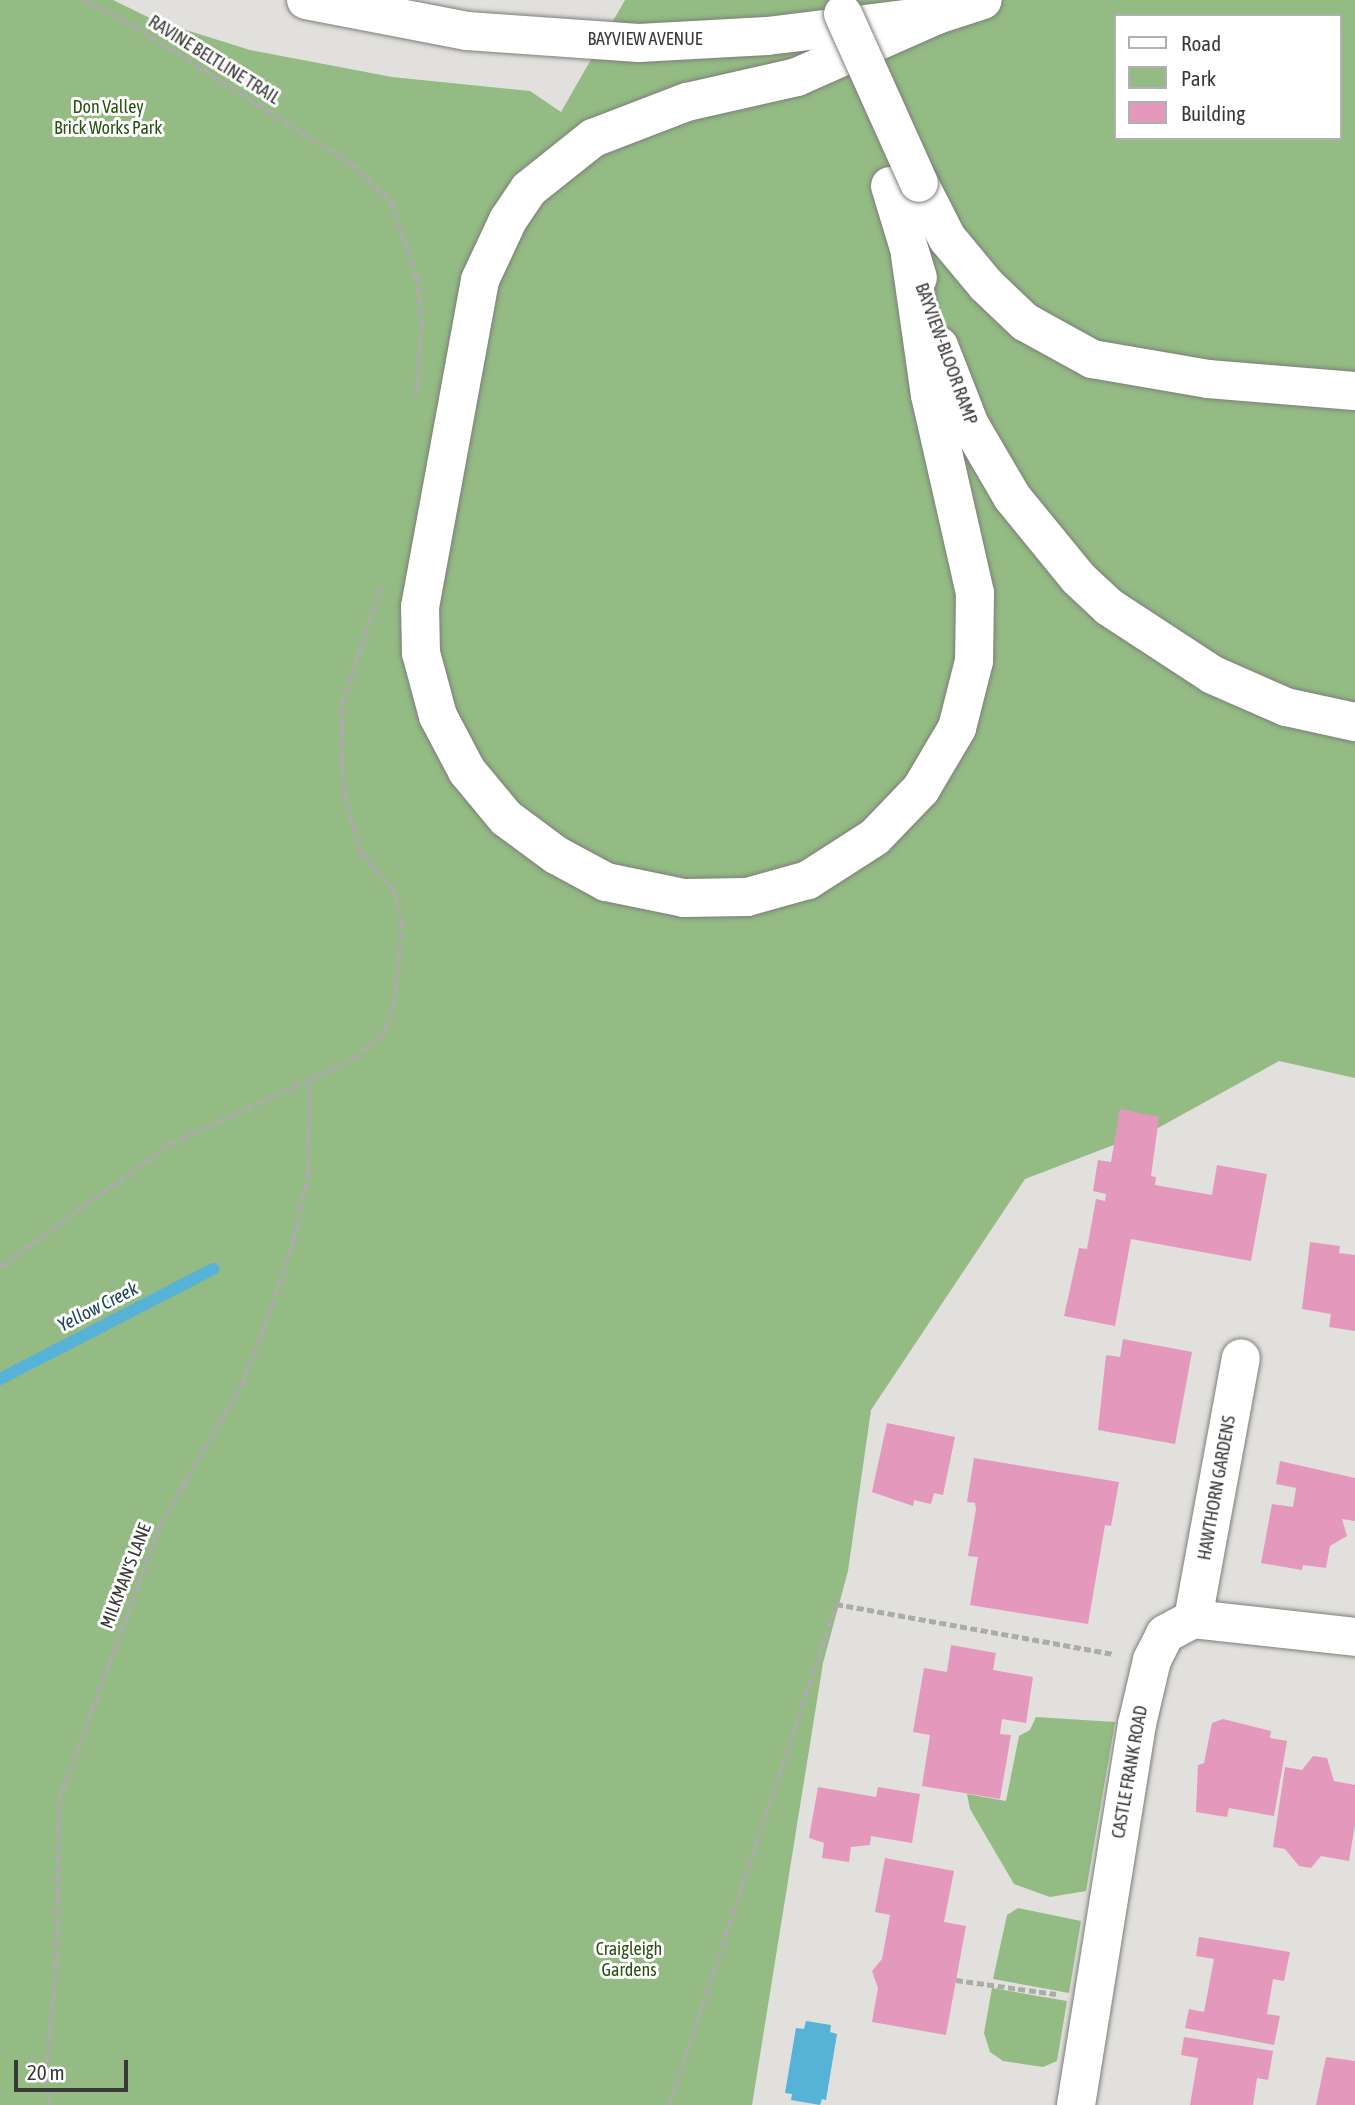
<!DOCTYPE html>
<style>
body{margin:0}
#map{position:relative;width:1355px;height:2105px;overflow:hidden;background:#e1e0dd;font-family:"Asap Condensed",sans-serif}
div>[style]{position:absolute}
.green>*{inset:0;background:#93bb83}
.water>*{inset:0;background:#56b2d6}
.stream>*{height:12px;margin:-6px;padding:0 6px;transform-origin:6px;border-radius:6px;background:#56b2d6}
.building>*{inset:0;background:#e498bc}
.path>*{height:4.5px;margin-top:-2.25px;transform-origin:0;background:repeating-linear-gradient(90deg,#ababa8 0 7px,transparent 0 10.5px)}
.roads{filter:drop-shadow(0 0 2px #7d7d7a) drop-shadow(0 0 2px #7d7d7a)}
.minor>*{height:38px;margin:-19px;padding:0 19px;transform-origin:19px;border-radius:19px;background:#fff}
.secondary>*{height:38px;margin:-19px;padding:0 19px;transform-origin:19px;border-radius:19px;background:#fff}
.primary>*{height:38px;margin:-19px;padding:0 19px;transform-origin:19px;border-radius:19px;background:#fff}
.bridges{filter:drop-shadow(0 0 2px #7d7d7a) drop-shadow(0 0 2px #7d7d7a)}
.primary-bridge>*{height:38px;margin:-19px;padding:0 19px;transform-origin:19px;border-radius:19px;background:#fff}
span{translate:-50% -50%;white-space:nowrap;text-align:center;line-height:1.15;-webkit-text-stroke:6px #fff;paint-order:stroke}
.street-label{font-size:18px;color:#393938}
.park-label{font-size:18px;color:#275110}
.water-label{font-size:19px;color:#1c4454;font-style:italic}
.legend{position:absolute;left:1114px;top:14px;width:228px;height:126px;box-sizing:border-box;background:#fff;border:2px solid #b0b0af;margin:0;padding:9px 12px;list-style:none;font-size:21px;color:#393938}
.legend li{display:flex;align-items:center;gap:14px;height:35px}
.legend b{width:35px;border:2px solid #b0b0af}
.scale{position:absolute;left:14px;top:2060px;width:114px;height:32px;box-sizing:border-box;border:4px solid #393938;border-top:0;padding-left:9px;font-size:21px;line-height:24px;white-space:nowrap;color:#393938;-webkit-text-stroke:5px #fff;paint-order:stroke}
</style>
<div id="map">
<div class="green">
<i style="clip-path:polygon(evenodd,0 0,113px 0,154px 20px,250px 50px,392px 77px,530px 91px,561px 112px,625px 0,1355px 0,1355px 1078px,1279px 1061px,1158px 1128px,1025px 1179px,871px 1410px,848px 1571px,823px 1663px,752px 2105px,0 2105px,0 0,1115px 16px,1339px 16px,1339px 138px,1115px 138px,1115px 16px)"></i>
<i style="clip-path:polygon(1036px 1717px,1115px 1722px,1086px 1891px,1050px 1897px,1014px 1884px,970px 1809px,967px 1794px,1006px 1801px,1019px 1736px,1030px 1730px)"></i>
<i style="clip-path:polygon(1018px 1908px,1081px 1921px,1069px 1993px,993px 1979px,1007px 1915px)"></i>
<i style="clip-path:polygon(992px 1988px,1067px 2001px,1057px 2061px,1043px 2067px,1003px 2061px,990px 2052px,984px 2033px)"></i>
</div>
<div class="water">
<i style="clip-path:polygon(806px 2021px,831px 2025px,830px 2032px,837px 2034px,826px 2100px,822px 2099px,820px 2105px,791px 2100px,792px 2094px,785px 2093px,796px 2028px,804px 2029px)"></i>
</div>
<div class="stream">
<i style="left:0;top:1379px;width:240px;rotate:-27.3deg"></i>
</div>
<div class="building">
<i style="clip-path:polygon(1120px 1109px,1159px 1117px,1151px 1176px,1156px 1177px,1155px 1185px,1212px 1195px,1217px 1165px,1267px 1174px,1251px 1261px,1131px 1239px,1115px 1326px,1064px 1316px,1079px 1248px,1087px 1249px,1096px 1199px,1105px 1201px,1106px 1194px,1093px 1191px,1098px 1160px,1111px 1162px)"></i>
<i style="clip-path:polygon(1310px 1242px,1340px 1246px,1339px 1253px,1355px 1255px,1355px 1331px,1329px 1327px,1331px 1314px,1302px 1309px)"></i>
<i style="clip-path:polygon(1123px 1339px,1192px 1352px,1175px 1444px,1098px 1430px,1106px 1355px,1120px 1357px)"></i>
<i style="clip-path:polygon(887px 1423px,955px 1437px,943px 1495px,934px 1493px,931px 1504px,914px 1500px,913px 1506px,872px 1492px)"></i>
<i style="clip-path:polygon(974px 1458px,1119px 1482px,1111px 1526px,1105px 1525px,1088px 1624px,970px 1605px,978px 1557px,968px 1556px,976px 1509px,975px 1503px,967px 1502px)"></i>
<i style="clip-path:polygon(1280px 1461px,1355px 1478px,1355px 1521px,1342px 1519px,1347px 1536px,1330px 1546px,1326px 1568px,1303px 1565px,1302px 1570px,1261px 1563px,1272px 1504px,1293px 1507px,1296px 1488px,1276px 1484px)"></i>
<i style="clip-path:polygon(951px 1645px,996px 1653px,993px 1670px,1033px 1677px,1026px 1723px,1002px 1719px,1000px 1734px,1011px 1735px,1000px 1799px,922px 1786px,930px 1735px,913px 1732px,924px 1668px,947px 1672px)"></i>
<i style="clip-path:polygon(1223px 1719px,1271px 1731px,1270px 1738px,1287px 1741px,1274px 1816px,1229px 1808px,1227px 1817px,1196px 1812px,1198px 1765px,1204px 1763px,1212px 1723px)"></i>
<i style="clip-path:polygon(1313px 1756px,1327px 1758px,1334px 1781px,1355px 1785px,1355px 1824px,1349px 1861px,1321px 1856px,1311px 1868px,1299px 1866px,1285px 1849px,1273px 1847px,1285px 1767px,1302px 1770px)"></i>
<i style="clip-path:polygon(818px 1787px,876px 1797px,878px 1787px,920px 1794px,912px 1843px,871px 1836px,870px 1845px,851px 1847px,849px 1862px,822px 1858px,824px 1843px,809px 1838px)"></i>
<i style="clip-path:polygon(885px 1858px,954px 1871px,944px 1922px,966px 1926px,946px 2035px,872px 2022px,878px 1988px,872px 1971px,882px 1959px,890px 1915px,875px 1912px)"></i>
<i style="clip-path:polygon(1199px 1937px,1290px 1952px,1284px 1981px,1273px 1979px,1270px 1997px,1267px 2014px,1280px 2016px,1274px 2045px,1185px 2028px,1189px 2009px,1204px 2012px,1214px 1959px,1196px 1956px)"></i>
<i style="clip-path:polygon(1184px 2037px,1273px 2051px,1268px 2080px,1257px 2078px,1253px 2105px,1190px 2105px,1198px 2058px,1181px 2055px)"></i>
<i style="clip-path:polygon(1326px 2057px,1355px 2061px,1355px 2105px,1316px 2105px)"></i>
</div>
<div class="path">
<i style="left:84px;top:0;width:55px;rotate:27deg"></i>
<i style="left:133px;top:25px;width:259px;rotate:32.4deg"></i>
<i style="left:352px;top:164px;width:54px;rotate:43.5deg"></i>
<i style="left:391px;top:201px;width:80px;rotate:71.1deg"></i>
<i style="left:417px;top:277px;width:45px;rotate:83.7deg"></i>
<i style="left:422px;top:322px;width:75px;rotate:94.6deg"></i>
<i style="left:0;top:1267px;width:210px;rotate:-35.9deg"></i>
<i style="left:170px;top:1144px;width:202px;rotate:-24.9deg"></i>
<i style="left:353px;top:1059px;width:43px;rotate:-42.2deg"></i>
<i style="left:385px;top:1030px;width:30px;rotate:-73deg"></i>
<i style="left:394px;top:1001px;width:76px;rotate:-84deg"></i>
<i style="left:402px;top:925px;width:35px;rotate:-103deg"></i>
<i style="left:394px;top:891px;width:50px;rotate:-131deg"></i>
<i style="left:361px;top:853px;width:57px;rotate:-106.2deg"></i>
<i style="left:345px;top:798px;width:40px;rotate:-95.7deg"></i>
<i style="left:341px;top:758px;width:54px;rotate:-88.9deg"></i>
<i style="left:342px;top:704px;width:126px;rotate:-71.6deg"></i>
<i style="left:956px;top:1980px;width:101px;rotate:8deg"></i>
<i style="left:50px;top:2105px;width:24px;rotate:-102deg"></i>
<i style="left:45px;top:2082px;width:115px;rotate:-84.5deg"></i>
<i style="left:56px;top:1968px;width:168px;rotate:-89deg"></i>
<i style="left:59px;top:1800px;width:295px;rotate:-69.8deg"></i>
<i style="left:161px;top:1523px;width:161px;rotate:-59.8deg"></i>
<i style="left:242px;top:1384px;width:84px;rotate:-69deg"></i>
<i style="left:272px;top:1306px;width:68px;rotate:-72.1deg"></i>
<i style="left:293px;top:1241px;width:67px;rotate:-77deg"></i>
<i style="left:308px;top:1176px;width:96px;rotate:-89.4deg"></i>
<i style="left:669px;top:2105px;width:528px;rotate:-71.57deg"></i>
<i style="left:836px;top:1604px;width:282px;rotate:10.2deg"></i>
</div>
<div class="roads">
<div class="minor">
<i style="left:1193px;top:1619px;width:265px;rotate:-79.6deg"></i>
<i style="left:1076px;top:2105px;width:386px;rotate:-80.9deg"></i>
<i style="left:1137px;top:1724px;width:66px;rotate:-76.8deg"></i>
<i style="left:1152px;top:1660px;width:29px;rotate:-63deg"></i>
<i style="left:1165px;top:1634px;width:32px;rotate:-28deg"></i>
<i style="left:1193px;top:1619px;width:163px;rotate:6.3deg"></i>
</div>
<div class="secondary">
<i style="left:306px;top:0;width:164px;rotate:10.9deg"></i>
<i style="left:467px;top:31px;width:172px;rotate:4deg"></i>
<i style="left:639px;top:43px;width:128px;rotate:-3.1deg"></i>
<i style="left:767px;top:36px;width:171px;rotate:-7deg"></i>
<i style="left:937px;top:15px;width:48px;rotate:-18.1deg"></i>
</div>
<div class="primary">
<i style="left:919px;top:183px;width:62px;rotate:63deg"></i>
<i style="left:947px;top:238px;width:61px;rotate:50.3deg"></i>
<i style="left:986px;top:285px;width:54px;rotate:43.5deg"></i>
<i style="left:1025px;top:322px;width:77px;rotate:28.9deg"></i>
<i style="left:1092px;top:359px;width:118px;rotate:9.8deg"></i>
<i style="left:1208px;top:379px;width:147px;rotate:4.7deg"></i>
<i style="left:890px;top:186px;width:96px;rotate:73.1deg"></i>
<i style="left:910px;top:255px;width:141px;rotate:81.9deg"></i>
<i style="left:930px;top:395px;width:203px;rotate:77.2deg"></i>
<i style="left:975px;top:593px;width:68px;rotate:90.8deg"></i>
<i style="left:974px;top:661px;width:69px;rotate:104.2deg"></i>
<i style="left:957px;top:728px;width:71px;rotate:120.5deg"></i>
<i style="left:921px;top:789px;width:66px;rotate:133.8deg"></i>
<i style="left:875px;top:837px;width:80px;rotate:147.3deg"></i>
<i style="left:808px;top:880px;width:63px;rotate:164.4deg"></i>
<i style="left:747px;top:897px;width:63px;rotate:179.1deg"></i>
<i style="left:684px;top:898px;width:80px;rotate:-168.4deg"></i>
<i style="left:606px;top:882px;width:57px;rotate:-151.6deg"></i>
<i style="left:556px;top:855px;width:62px;rotate:-143.5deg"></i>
<i style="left:506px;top:818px;width:61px;rotate:-129.7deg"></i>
<i style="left:467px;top:771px;width:62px;rotate:-117.8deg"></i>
<i style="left:438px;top:716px;width:65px;rotate:-105.1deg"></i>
<i style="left:421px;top:653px;width:46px;rotate:-91.2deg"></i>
<i style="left:420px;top:607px;width:332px;rotate:-79.6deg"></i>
<i style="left:480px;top:280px;width:66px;rotate:-65deg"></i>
<i style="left:508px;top:220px;width:37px;rotate:-56deg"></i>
<i style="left:529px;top:189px;width:82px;rotate:-38.6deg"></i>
<i style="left:593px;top:138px;width:101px;rotate:-21deg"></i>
<i style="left:687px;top:102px;width:113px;rotate:-12.8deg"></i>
<i style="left:797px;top:77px;width:153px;rotate:-23.9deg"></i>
<i style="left:939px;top:346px;width:85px;rotate:68.6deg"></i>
<i style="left:970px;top:425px;width:83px;rotate:59.7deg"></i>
<i style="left:1012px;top:497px;width:104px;rotate:50.8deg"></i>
<i style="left:1078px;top:578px;width:42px;rotate:43.1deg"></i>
<i style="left:1109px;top:607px;width:124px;rotate:33.2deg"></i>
<i style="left:1213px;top:675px;width:80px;rotate:23.7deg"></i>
<i style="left:1286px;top:707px;width:71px;rotate:12.3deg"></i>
</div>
</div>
<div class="bridges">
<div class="primary-bridge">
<i style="left:843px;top:14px;width:185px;rotate:65.8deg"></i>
</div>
</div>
<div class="street-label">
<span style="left:645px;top:39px">BAYVIEW AVENUE</span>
<span style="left:214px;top:60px;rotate:32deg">RAVINE BELTLINE TRAIL</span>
<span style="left:946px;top:354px;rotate:70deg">BAYVIEW-BLOOR RAMP</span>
<span style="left:1217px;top:1488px;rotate:-80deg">HAWTHORN GARDENS</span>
<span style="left:126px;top:1576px;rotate:-69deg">MILKMAN'S LANE</span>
<span style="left:1130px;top:1772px;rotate:-80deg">CASTLE FRANK ROAD</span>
</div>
<div class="park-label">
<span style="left:108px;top:118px">Don Valley<br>Brick Works Park</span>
<span style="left:629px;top:1960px">Craigleigh<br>Gardens</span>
</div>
<div class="water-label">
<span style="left:98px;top:1307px;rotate:-27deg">Yellow Creek</span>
</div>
<ul class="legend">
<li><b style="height:9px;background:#fff"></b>Road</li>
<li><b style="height:19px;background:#93bb83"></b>Park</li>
<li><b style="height:19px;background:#e498bc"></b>Building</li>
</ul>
<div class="scale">20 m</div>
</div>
